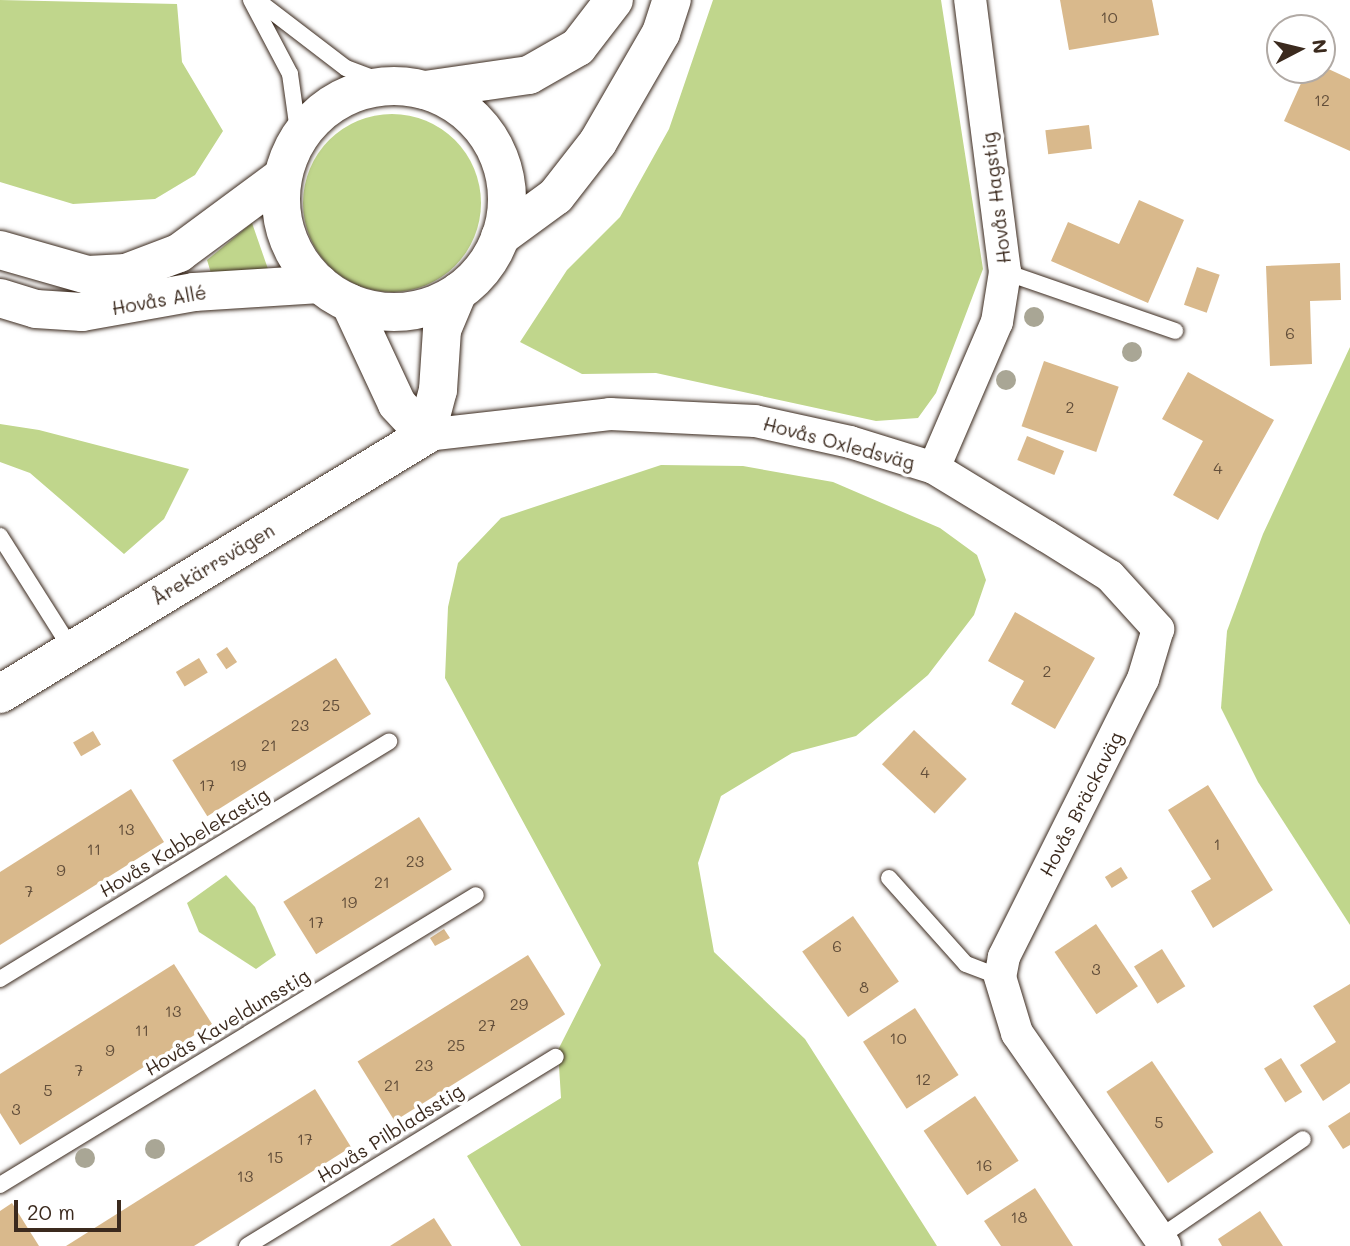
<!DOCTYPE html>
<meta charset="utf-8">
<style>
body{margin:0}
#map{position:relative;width:1350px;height:1246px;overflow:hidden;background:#fff;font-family:Mali,sans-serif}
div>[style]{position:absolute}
.green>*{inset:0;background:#c0d68c}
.round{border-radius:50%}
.building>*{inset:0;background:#d9b98c;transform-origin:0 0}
.roads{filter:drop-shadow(0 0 2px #3b2a1e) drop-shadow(0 0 2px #3b2a1e)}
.service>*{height:16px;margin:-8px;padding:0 8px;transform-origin:8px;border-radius:8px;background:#fff}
.minor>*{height:32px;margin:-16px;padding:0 16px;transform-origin:16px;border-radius:16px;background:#fff}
.tertiary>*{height:38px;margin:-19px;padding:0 19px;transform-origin:19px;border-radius:19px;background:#fff}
.tertiary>.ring{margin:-19px;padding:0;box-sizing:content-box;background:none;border:38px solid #fff;border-radius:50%}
.primary>*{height:38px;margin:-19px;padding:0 19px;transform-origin:19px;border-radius:19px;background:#fff}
.trees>*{width:20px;height:20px;margin:-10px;border-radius:50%;background:#a9a695}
span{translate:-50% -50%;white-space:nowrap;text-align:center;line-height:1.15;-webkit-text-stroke:7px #fff;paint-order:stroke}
.number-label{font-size:16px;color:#624e3a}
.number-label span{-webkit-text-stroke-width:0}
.street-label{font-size:19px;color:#3b2a1e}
.north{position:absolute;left:1266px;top:14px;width:70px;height:70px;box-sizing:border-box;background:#fff;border:2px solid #b1aaa5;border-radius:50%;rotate:83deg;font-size:19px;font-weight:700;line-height:28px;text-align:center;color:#3b2a1e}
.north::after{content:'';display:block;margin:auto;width:24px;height:32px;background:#3b2a1e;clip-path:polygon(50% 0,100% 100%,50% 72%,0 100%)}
.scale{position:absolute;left:14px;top:1200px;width:107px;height:32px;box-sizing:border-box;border:4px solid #3b2a1e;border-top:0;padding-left:9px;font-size:21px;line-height:24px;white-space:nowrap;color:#3b2a1e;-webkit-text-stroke:5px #fff;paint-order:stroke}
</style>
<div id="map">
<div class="green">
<i style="clip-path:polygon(0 0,177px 4px,182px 62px,223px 131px,195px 175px,155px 199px,73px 204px,0 182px)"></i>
<i style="clip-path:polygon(713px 0,941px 0,983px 269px,936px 393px,918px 418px,876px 421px,656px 373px,582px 374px,520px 342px,567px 270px,620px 217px,669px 129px)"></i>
<i class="round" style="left:303px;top:114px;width:178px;height:178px"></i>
<i style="clip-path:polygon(252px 223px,268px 269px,211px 273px,207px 260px)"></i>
<i style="clip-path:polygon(1350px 347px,1350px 925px,1258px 782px,1221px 708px,1227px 631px,1263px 534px)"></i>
<i style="clip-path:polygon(0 424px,39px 430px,189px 469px,164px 519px,124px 554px,30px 473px,0 462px)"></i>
<i style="clip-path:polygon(661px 465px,743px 466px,833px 482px,940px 528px,977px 555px,986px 580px,974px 615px,928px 675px,856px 736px,792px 753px,721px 796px,698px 863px,714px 952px,805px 1039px,937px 1246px,521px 1246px,467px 1156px,561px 1098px,558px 1050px,601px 965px,445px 678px,448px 607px,458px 563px,501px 518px)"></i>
<i style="clip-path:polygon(226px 875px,255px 907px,276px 955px,256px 969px,199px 932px,187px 903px)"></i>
</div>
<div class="building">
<i style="clip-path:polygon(1060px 0,1152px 0,1159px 35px,1069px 50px)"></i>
<i style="clip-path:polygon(1322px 66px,1350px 79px,1350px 151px,1284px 121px,1307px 70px)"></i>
<i style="left:1089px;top:125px;width:24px;height:44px;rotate:83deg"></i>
<i style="clip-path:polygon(1139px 200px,1184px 220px,1148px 303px,1051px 261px,1068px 222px,1119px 244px)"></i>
<i style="clip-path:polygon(1340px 263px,1341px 300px,1310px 301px,1312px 364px,1270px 366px,1266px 266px)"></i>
<i style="left:1197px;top:267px;width:24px;height:40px;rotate:19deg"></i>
<i style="left:1044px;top:361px;width:79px;height:69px;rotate:19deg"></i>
<i style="clip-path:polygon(1188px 372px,1274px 420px,1218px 520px,1173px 495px,1203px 441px,1162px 419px)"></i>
<i style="left:1027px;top:436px;width:40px;height:26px;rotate:22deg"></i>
<i style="clip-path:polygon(1015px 612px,1095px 658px,1055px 729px,1011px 704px,1024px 681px,988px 661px)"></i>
<i style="left:227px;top:647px;width:18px;height:13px;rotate:56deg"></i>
<i style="left:199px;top:658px;width:17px;height:27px;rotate:59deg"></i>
<i style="left:336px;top:658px;width:66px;height:193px;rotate:58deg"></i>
<i style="left:914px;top:730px;width:72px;height:47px;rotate:43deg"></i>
<i style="left:93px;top:731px;width:16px;height:23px;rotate:60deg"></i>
<i style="clip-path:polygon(1208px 785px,1273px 890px,1213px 928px,1191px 891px,1211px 879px,1168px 810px)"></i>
<i style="clip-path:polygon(131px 789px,164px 842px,0 945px,0 872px)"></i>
<i style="left:419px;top:817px;width:62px;height:160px;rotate:58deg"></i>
<i style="left:1121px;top:867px;width:13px;height:19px;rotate:58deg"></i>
<i style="left:853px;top:916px;width:80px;height:62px;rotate:55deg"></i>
<i style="left:1096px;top:924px;width:75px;height:50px;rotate:56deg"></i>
<i style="clip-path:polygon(444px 929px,450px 938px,435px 946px,430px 938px)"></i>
<i style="left:1162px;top:949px;width:44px;height:33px;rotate:58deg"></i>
<i style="left:528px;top:955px;width:70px;height:201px;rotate:58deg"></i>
<i style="clip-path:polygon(174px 964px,212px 1024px,20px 1145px,0 1113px,0 1074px)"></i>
<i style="clip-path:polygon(1350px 984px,1350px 1083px,1323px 1101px,1300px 1065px,1336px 1042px,1313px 1006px)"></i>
<i style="left:915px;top:1008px;width:80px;height:62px;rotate:57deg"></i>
<i style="left:1281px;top:1058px;width:40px;height:20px;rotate:58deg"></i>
<i style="left:1152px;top:1061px;width:110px;height:55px;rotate:56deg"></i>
<i style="clip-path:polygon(315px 1089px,351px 1147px,194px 1246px,66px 1246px)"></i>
<i style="left:975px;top:1096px;width:78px;height:62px;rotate:56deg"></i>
<i style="clip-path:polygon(1350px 1112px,1350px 1145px,1343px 1149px,1328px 1126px)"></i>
<i style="clip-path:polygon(1035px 1188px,1073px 1246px,1001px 1246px,984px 1221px)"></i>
<i style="clip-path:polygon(12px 1203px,39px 1246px,0 1246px,0 1211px)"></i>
<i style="clip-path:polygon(1260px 1211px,1283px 1246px,1222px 1246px,1218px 1239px)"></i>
<i style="clip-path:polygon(434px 1218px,452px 1246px,390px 1246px)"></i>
</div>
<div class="roads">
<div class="service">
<i style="left:251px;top:0;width:84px;rotate:62.2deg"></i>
<i style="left:290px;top:74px;width:65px;rotate:82deg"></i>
<i style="left:257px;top:0;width:112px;rotate:37.4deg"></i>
<i style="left:346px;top:68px;width:51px;rotate:20.6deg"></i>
<i style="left:1005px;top:272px;width:180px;rotate:19.1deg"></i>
<i style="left:0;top:536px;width:135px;rotate:57.7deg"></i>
<i style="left:889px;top:878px;width:115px;rotate:48.2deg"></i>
<i style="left:966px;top:964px;width:36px;rotate:21deg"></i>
<i style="left:0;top:979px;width:456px;rotate:-31.4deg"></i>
<i style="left:0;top:1185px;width:557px;rotate:-31.35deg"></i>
<i style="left:1160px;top:1237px;width:173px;rotate:-34.4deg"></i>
<i style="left:247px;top:1246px;width:362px;rotate:-31.5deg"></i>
</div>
<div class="minor">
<i style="left:426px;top:435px;width:185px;rotate:-6.5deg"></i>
<i style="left:610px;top:414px;width:145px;rotate:2.8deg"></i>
<i style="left:755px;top:421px;width:97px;rotate:12.5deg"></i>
<i style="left:850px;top:442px;width:88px;rotate:17.2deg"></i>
<i style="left:934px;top:468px;width:131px;rotate:31.3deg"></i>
<i style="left:1046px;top:536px;width:75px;rotate:32deg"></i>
<i style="left:1110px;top:576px;width:72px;rotate:47.8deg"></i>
<i style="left:1158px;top:629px;width:52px;rotate:106.7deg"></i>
<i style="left:1143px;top:679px;width:311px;rotate:116.6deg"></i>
<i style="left:1004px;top:957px;width:20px;rotate:101deg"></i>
<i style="left:1000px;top:977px;width:59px;rotate:73.1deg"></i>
<i style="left:1017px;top:1033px;width:259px;rotate:55.2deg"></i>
<i style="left:934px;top:468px;width:159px;rotate:-66.7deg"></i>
<i style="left:997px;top:322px;width:51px;rotate:-80.9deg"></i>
<i style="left:1005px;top:272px;width:274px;rotate:-97.3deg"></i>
</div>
<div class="tertiary">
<i class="ring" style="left:281px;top:86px;width:188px;height:188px"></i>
<i style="left:500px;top:237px;width:69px;rotate:-36.2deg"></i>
<i style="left:556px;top:196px;width:68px;rotate:-52.1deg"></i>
<i style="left:598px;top:142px;width:126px;rotate:-60deg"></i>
<i style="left:661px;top:33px;width:35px;rotate:-72deg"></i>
<i style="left:0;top:250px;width:91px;rotate:15.9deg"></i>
<i style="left:88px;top:275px;width:38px;rotate:-3deg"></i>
<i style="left:126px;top:273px;width:57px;rotate:-20.7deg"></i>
<i style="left:179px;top:253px;width:129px;rotate:-36.5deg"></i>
<i style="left:0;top:298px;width:38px;rotate:17deg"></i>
<i style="left:36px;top:309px;width:46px;rotate:3.7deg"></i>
<i style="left:82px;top:312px;width:114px;rotate:-10.1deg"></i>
<i style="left:194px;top:292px;width:126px;rotate:-3.6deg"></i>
<i style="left:350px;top:303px;width:111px;rotate:65deg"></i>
<i style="left:397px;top:404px;width:42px;rotate:46.9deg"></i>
<i style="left:0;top:694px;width:499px;rotate:-31.3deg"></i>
<i style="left:426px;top:435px;width:47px;rotate:-75.1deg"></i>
<i style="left:438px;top:390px;width:60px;rotate:-86.2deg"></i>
<i style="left:442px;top:330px;width:41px;rotate:-67.2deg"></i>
</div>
<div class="primary">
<i style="left:425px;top:90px;width:105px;rotate:-8.2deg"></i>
<i style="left:529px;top:75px;width:56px;rotate:-29.7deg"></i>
<i style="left:578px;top:47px;width:59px;rotate:-52.5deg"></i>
</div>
</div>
<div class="trees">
<i style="left:1034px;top:317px"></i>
<i style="left:1132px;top:352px"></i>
<i style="left:1006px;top:380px"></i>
<i style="left:155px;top:1149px"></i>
<i style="left:85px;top:1158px"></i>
</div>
<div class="number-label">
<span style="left:1109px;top:17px">10</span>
<span style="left:1322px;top:100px">12</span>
<span style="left:1290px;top:333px">6</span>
<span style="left:1070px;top:407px">2</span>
<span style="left:1218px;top:468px">4</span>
<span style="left:1047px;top:671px">2</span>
<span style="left:331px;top:705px">25</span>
<span style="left:300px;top:725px">23</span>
<span style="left:269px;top:745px">21</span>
<span style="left:238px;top:765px">19</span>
<span style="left:925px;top:772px">4</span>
<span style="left:207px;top:785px">17</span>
<span style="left:126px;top:829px">13</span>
<span style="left:1217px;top:844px">1</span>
<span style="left:94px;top:849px">11</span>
<span style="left:415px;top:861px">23</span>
<span style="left:61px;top:870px">9</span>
<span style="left:382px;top:882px">21</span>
<span style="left:29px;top:891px">7</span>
<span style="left:349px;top:902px">19</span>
<span style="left:316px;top:922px">17</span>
<span style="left:837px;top:946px">6</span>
<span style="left:1096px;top:969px">3</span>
<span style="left:864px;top:987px">8</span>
<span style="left:519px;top:1004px">29</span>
<span style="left:173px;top:1011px">13</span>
<span style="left:487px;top:1025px">27</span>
<span style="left:142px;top:1030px">11</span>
<span style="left:898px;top:1038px">10</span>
<span style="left:456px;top:1045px">25</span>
<span style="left:110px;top:1050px">9</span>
<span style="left:424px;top:1065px">23</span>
<span style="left:79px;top:1070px">7</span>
<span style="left:923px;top:1079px">12</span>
<span style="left:392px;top:1085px">21</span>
<span style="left:48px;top:1090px">5</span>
<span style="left:16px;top:1109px">3</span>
<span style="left:1159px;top:1122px">5</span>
<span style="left:305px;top:1139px">17</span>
<span style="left:275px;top:1157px">15</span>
<span style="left:984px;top:1165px">16</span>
<span style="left:245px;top:1176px">13</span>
<span style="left:1019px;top:1217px">18</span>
</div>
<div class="street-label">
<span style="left:996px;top:198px;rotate:-97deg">Hovås Hagstig</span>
<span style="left:159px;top:300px;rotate:-10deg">Hovås Allé</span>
<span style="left:839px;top:443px;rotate:15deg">Hovås Oxledsväg</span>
<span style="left:213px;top:564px;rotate:-31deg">Årekärrsvägen</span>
<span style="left:1081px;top:804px;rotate:-63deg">Hovås Bräckaväg</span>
<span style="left:184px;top:842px;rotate:-31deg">Hovås Kabbelekastig</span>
<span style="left:227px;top:1022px;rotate:-31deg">Hovås Kaveldunsstig</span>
<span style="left:390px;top:1133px;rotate:-32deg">Hovås Pilbladsstig</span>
</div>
<div class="north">N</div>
<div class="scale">20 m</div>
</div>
